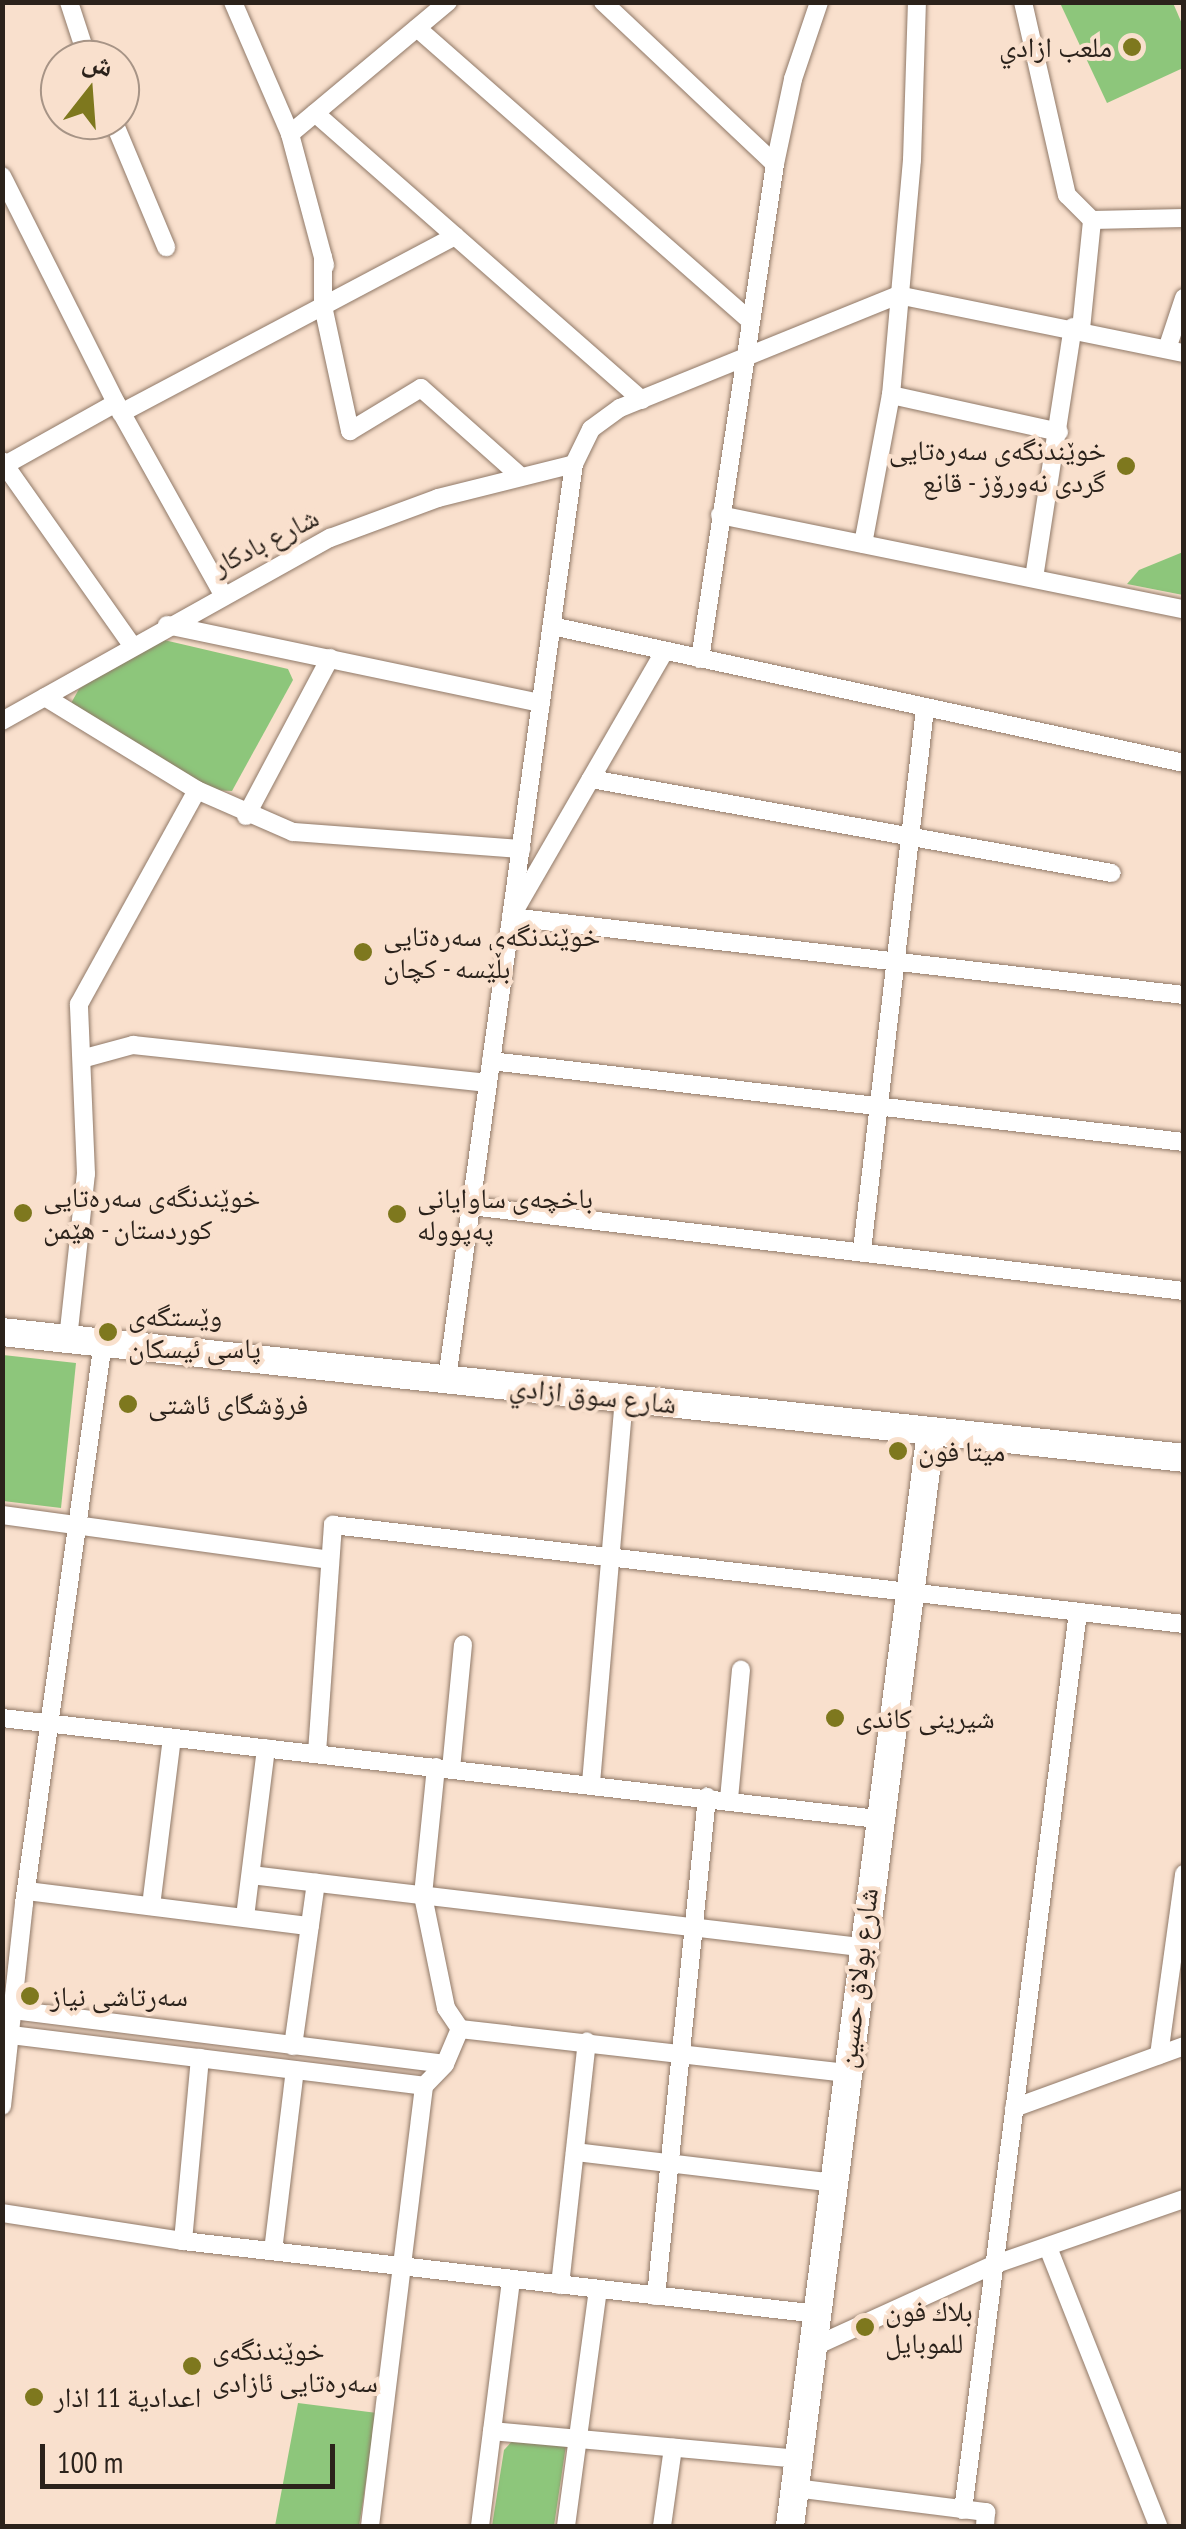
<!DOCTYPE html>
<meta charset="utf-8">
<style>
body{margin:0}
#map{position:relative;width:1186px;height:2529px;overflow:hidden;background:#f9e0cd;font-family:"PT Sans Narrow","Noto Naskh Arabic",sans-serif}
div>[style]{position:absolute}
.green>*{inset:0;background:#8dc67b}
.roads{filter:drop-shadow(0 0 2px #907968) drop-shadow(0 0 2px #907968)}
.street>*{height:18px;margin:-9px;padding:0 9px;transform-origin:9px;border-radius:9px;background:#fff}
.secondary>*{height:28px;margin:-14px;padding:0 14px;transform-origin:14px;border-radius:14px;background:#fff}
.dots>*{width:28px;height:28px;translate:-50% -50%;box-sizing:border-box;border:5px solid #f9e0cd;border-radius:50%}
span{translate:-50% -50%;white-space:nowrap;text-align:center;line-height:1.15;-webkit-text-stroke:8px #f9e0cd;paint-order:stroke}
.poi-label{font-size:28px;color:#2b221b}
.right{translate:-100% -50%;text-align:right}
.left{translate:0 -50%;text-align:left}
.street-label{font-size:28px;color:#2b221b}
.frame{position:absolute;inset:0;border:5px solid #2b221b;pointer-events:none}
.north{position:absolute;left:40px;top:40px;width:100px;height:100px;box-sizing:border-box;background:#f9e0cd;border:2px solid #a79486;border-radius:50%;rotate:17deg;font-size:28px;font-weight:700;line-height:40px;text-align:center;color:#2b221b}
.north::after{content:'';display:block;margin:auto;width:35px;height:45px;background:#7e781e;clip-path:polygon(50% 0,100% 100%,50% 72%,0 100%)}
.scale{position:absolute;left:40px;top:2444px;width:295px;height:45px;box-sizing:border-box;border:5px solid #2b221b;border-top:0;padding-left:12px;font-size:30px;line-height:35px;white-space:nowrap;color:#2b221b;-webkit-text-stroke:8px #f9e0cd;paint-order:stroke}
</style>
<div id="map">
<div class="green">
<i style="clip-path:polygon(1060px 3px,1173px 3px,1183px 26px,1183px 68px,1107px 103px)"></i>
<i style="clip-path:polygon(1183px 552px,1183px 595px,1127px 584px,1139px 570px)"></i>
<i style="clip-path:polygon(164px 640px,288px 669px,293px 680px,232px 791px,211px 790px,70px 705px,79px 689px,151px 641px)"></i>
<i style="clip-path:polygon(3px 1355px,76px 1363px,61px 1508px,3px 1501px)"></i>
<i style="clip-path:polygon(298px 2403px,377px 2413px,359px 2526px,275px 2526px)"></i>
<i style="clip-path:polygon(514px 2439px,566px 2445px,554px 2526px,492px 2526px,504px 2450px)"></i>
</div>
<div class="roads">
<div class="street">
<i style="left:69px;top:2px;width:61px;rotate:71.9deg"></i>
<i style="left:233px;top:2px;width:144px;rotate:66.6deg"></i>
<i style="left:290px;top:134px;width:136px;rotate:75deg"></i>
<i style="left:603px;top:2px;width:236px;rotate:43.3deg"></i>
<i style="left:1023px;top:2px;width:198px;rotate:77.2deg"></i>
<i style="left:1067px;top:195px;width:35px;rotate:45deg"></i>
<i style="left:1092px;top:220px;width:92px;rotate:-1.2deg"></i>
<i style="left:417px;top:28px;width:442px;rotate:41.3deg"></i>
<i style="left:315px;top:113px;width:435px;rotate:41.3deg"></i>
<i style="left:113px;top:120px;width:138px;rotate:67.3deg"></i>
<i style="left:290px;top:134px;width:206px;rotate:-39.9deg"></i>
<i style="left:2px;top:176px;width:254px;rotate:63.3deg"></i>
<i style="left:116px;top:403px;width:218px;rotate:60.8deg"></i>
<i style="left:323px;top:257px;width:49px;rotate:90deg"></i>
<i style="left:323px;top:306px;width:128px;rotate:77.8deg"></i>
<i style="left:350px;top:431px;width:83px;rotate:-31.2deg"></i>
<i style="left:421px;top:388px;width:131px;rotate:41.6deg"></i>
<i style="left:1081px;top:329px;width:110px;rotate:-84.2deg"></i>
<i style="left:1167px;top:349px;width:54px;rotate:-71.6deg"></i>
<i style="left:891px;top:395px;width:172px;rotate:12.4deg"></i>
<i style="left:121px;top:413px;width:378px;rotate:-27.9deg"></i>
<i style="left:2px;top:461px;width:225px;rotate:54.8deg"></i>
<i style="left:5px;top:465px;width:127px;rotate:-29.2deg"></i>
<i style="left:720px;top:515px;width:473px;rotate:11.5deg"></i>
<i style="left:863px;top:544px;width:152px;rotate:-79.4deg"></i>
<i style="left:891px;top:395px;width:236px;rotate:-84.9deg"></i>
<i style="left:912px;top:160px;width:158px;rotate:-88.2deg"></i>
<i style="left:1034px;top:578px;width:254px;rotate:-81.2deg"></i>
<i style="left:167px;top:625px;width:382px;rotate:11.8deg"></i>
<i style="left:552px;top:626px;width:647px;rotate:12.23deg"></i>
<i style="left:664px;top:652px;width:306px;rotate:120deg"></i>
<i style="left:511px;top:917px;width:678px;rotate:6.61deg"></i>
<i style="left:700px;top:659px;width:501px;rotate:-81.38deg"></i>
<i style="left:775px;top:164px;width:87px;rotate:-78deg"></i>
<i style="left:793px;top:79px;width:81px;rotate:-71.3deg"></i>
<i style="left:45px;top:697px;width:178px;rotate:31.5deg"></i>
<i style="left:197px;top:790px;width:105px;rotate:23.6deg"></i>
<i style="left:293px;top:832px;width:229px;rotate:4.3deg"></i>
<i style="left:2px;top:721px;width:376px;rotate:-29.2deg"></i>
<i style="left:330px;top:538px;width:115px;rotate:-20.3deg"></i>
<i style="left:438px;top:498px;width:140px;rotate:-14deg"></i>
<i style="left:591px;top:779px;width:529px;rotate:10.23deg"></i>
<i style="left:246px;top:816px;width:179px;rotate:-62deg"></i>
<i style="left:85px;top:1058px;width:50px;rotate:-15.2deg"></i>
<i style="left:133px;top:1045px;width:357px;rotate:6.1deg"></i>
<i style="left:491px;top:1061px;width:698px;rotate:6.67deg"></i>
<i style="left:471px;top:1206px;width:718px;rotate:6.8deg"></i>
<i style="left:862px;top:1250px;width:545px;rotate:-83.36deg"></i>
<i style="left:68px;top:1339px;width:166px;rotate:-83.8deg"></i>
<i style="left:86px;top:1174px;width:170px;rotate:-92.4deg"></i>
<i style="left:79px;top:1004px;width:244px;rotate:-61.1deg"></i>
<i style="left:447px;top:1379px;width:924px;rotate:-82.1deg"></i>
<i style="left:574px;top:464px;width:39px;rotate:-64deg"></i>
<i style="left:591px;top:429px;width:36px;rotate:-36deg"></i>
<i style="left:620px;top:408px;width:300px;rotate:-22.1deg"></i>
<i style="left:898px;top:295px;width:292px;rotate:11.5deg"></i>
<i style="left:2px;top:1515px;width:330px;rotate:7.8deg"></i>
<i style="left:2px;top:1718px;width:881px;rotate:6.58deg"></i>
<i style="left:317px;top:1753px;width:229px;rotate:-86deg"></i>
<i style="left:333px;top:1525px;width:857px;rotate:6.64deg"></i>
<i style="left:436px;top:1767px;width:130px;rotate:95.8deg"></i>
<i style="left:423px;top:1896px;width:114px;rotate:78.4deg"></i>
<i style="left:446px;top:2008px;width:25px;rotate:56deg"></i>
<i style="left:451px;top:1769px;width:125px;rotate:-84.5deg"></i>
<i style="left:591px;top:1783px;width:386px;rotate:-85.1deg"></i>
<i style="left:729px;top:1799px;width:130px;rotate:-84.7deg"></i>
<i style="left:251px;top:1875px;width:613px;rotate:6.74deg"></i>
<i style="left:27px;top:1891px;width:285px;rotate:7.1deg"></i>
<i style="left:151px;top:1906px;width:169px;rotate:-82.9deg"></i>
<i style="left:245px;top:1917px;width:170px;rotate:-82.9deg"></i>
<i style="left:4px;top:2009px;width:444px;rotate:7.1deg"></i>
<i style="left:460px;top:2029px;width:387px;rotate:6.5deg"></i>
<i style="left:11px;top:2035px;width:416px;rotate:7deg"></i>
<i style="left:293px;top:2046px;width:165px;rotate:-82deg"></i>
<i style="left:1159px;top:2055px;width:183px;rotate:-82.1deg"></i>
<i style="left:2px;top:2106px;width:204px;rotate:-83.8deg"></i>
<i style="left:24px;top:1903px;width:567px;rotate:-81.98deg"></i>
<i style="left:1014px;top:2108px;width:181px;rotate:-20deg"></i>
<i style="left:575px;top:2152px;width:261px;rotate:6.8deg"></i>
<i style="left:2px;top:2213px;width:183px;rotate:8.8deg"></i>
<i style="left:183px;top:2241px;width:639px;rotate:6.56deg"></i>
<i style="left:183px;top:2241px;width:184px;rotate:-84.7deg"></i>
<i style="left:1049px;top:2250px;width:297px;rotate:68.4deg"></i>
<i style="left:273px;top:2251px;width:182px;rotate:-83.1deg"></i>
<i style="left:560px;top:2285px;width:245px;rotate:-83.7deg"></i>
<i style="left:656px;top:2296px;width:502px;rotate:-84.16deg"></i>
<i style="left:813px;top:2347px;width:198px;rotate:-24.5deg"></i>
<i style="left:993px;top:2265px;width:202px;rotate:-19.1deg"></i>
<i style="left:492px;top:2431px;width:308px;rotate:5.2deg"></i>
<i style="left:795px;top:2488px;width:193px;rotate:7.2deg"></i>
<i style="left:986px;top:2512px;width:14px;rotate:94deg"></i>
<i style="left:963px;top:2510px;width:905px;rotate:-82.7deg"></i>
<i style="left:370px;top:2526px;width:443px;rotate:-83deg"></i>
<i style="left:424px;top:2086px;width:30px;rotate:-46deg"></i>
<i style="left:445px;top:2064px;width:38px;rotate:-67deg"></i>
<i style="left:480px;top:2526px;width:249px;rotate:-82.8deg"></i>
<i style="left:566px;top:2526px;width:239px;rotate:-82.3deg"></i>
<i style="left:662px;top:2526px;width:79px;rotate:-82deg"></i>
</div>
<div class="secondary">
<i style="left:2px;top:1332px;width:1189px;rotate:6.08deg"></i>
<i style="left:790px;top:2526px;width:1104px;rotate:-82.66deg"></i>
</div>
</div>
<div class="dots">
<i style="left:1132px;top:47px;background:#7e781e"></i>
<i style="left:1126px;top:466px;background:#7e781e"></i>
<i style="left:363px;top:952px;background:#7e781e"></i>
<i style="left:23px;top:1213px;background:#7e781e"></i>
<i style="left:397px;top:1214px;background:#7e781e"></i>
<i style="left:108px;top:1332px;background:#7e781e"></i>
<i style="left:128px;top:1404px;background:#7e781e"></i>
<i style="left:898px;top:1451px;background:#7e781e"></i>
<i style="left:835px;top:1718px;background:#7e781e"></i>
<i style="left:30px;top:1996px;background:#7e781e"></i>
<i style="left:865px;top:2327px;background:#7e781e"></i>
<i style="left:192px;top:2366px;background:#7e781e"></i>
<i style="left:34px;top:2397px;background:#7e781e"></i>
</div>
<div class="poi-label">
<span class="right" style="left:1112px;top:47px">ملعب ازادي</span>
<span class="right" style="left:1106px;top:466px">خوێندنگەی سەرەتایی<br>گردی نەورۆز - قانع</span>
<span class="left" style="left:383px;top:952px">خوێندنگەی سەرەتایی<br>بڵێسە - کچان</span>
<span class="left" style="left:43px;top:1213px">خوێندنگەی سەرەتایی<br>کوردستان - هێمن</span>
<span class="left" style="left:417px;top:1214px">باخچەی ساوایانی<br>پەپوولە</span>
<span class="left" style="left:128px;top:1332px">وێستگەی<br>پاسی ئیسکان</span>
<span class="left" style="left:148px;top:1404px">فرۆشگای ئاشتی</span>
<span class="left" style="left:918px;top:1451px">ميتا فون</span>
<span class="left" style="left:855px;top:1718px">شیرینی کاندی</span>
<span class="left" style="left:50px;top:1996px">سەرتاشی نیاز</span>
<span class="left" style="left:885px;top:2327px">بلاك فون<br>للموبايل</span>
<span class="left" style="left:212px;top:2366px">خوێندنگەی<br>سەرەتایی ئازادی</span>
<span class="left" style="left:54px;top:2397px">اعدادية 11 اذار</span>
</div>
<div class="street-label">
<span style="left:265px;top:541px;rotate:-27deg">شارع بادكار</span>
<span style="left:593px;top:1395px;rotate:6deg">شارع سوق ازادي</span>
<span style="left:857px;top:1978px;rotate:-83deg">شارع بولاق حسين</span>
</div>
<div class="frame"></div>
<div class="north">ش</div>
<div class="scale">100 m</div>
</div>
